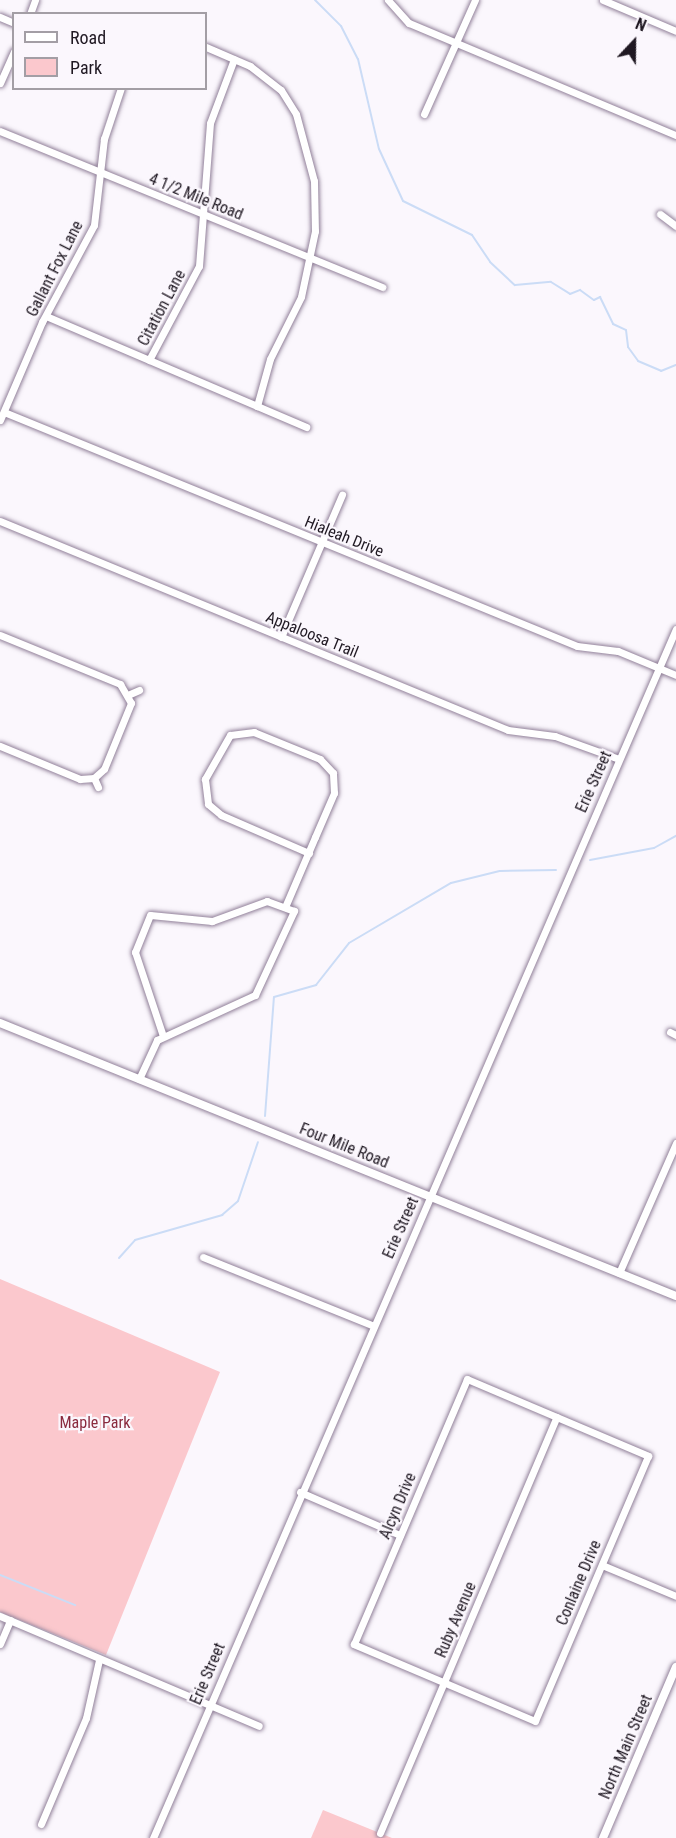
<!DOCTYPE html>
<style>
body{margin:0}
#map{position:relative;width:676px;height:1838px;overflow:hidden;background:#fbf7fd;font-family:"Roboto Condensed",sans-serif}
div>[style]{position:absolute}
.green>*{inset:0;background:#fbc8cd}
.stream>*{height:2px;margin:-1px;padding:0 1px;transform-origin:1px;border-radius:1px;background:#cbdcf6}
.roads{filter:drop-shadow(0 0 2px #918099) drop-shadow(0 0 2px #918099)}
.minor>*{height:7px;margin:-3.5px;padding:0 3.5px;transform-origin:3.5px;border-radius:3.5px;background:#fff}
.major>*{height:8px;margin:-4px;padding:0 4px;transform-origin:4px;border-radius:4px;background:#fff}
span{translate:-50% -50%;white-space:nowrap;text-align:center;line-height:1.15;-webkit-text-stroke:4.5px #fbf7fd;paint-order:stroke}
.street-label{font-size:16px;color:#1f1822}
.park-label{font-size:16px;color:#8a2a3e}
.legend{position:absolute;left:12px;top:12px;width:195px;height:78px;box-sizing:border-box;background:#fbf7fd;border:2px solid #a39ea5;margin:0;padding:8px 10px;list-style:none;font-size:18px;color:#1f1822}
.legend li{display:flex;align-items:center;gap:12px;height:30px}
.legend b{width:30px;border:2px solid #a39ea5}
.north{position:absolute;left:604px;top:12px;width:60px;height:60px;-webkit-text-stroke:4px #fbf7fd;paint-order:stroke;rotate:22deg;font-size:16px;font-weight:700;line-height:24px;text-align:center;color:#1f1822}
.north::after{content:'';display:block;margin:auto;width:21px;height:27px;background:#1f1822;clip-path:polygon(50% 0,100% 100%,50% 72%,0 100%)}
</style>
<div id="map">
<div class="green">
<i style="clip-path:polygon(0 1279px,220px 1372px,106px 1655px,0 1612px)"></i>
<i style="clip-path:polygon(323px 1810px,392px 1838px,311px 1838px)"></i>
</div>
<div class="stream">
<i style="left:315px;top:0;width:37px;rotate:45deg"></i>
<i style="left:341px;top:26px;width:37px;rotate:63deg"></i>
<i style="left:358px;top:59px;width:92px;rotate:76.9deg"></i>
<i style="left:379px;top:149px;width:57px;rotate:65.2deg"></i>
<i style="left:403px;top:201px;width:77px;rotate:26.2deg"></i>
<i style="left:472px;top:235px;width:32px;rotate:56deg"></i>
<i style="left:490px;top:262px;width:34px;rotate:43deg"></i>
<i style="left:515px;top:285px;width:36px;rotate:-5deg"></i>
<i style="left:551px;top:282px;width:22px;rotate:32deg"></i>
<i style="left:570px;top:294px;width:11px;rotate:-22deg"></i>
<i style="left:580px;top:290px;width:17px;rotate:36deg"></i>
<i style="left:594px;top:300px;width:7px;rotate:-27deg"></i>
<i style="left:600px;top:297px;width:30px;rotate:64deg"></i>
<i style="left:613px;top:324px;width:14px;rotate:25deg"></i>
<i style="left:626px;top:330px;width:17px;rotate:83deg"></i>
<i style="left:628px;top:347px;width:17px;rotate:54deg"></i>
<i style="left:638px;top:361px;width:25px;rotate:23deg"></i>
<i style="left:661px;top:371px;width:16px;rotate:-22deg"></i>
<i style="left:590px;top:860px;width:65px;rotate:-10.6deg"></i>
<i style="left:654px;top:848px;width:25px;rotate:-29deg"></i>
<i style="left:265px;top:1116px;width:119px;rotate:-85.7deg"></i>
<i style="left:274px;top:997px;width:44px;rotate:-15.9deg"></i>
<i style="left:316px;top:985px;width:53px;rotate:-51.8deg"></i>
<i style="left:349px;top:943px;width:118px;rotate:-30.5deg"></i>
<i style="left:451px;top:883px;width:50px;rotate:-13.8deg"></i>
<i style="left:500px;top:871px;width:56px;rotate:-1deg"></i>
<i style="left:119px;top:1258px;width:24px;rotate:-48deg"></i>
<i style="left:135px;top:1240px;width:91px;rotate:-16deg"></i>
<i style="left:222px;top:1215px;width:21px;rotate:-41deg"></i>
<i style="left:238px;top:1201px;width:62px;rotate:-71.3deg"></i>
<i style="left:0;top:1575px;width:81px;rotate:21.8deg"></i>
</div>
<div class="roads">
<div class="minor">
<i style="left:388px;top:0;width:31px;rotate:48deg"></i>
<i style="left:409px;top:23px;width:290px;rotate:22.8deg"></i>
<i style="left:603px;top:0;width:79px;rotate:23deg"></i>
<i style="left:30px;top:14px;width:15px;rotate:-70deg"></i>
<i style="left:0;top:17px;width:15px;rotate:23deg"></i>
<i style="left:206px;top:47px;width:48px;rotate:23.4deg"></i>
<i style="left:250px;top:66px;width:39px;rotate:38deg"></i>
<i style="left:281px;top:90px;width:28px;rotate:58deg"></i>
<i style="left:296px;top:114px;width:69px;rotate:75deg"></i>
<i style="left:314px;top:181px;width:50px;rotate:88.9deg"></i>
<i style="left:315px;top:231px;width:67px;rotate:102deg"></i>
<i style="left:301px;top:297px;width:69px;rotate:116.6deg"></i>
<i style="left:270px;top:359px;width:49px;rotate:105.5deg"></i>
<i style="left:0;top:83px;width:35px;rotate:-66deg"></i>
<i style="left:424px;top:114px;width:125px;rotate:-65.9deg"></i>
<i style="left:0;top:131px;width:413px;rotate:22.2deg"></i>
<i style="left:660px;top:214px;width:20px;rotate:37deg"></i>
<i style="left:46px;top:316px;width:283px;rotate:23.1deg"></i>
<i style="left:149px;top:360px;width:106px;rotate:-62deg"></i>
<i style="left:199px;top:266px;width:143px;rotate:-85.6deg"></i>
<i style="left:210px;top:123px;width:68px;rotate:-69.4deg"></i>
<i style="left:4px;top:412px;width:619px;rotate:22.21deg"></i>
<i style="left:577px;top:646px;width:41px;rotate:7deg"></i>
<i style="left:618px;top:651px;width:63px;rotate:22.5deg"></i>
<i style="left:0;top:420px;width:107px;rotate:-66.8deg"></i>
<i style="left:42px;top:322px;width:110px;rotate:-61.8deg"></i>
<i style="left:94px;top:225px;width:87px;rotate:-83.4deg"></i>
<i style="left:104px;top:139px;width:54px;rotate:-71.6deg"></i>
<i style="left:0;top:521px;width:549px;rotate:22.36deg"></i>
<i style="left:508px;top:730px;width:47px;rotate:7.3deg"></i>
<i style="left:555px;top:736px;width:68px;rotate:19.8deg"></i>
<i style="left:0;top:635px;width:130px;rotate:22.2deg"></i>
<i style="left:120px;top:684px;width:22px;rotate:60deg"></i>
<i style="left:131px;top:703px;width:71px;rotate:112.2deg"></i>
<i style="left:104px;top:769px;width:13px;rotate:138deg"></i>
<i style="left:94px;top:778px;width:14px;rotate:176deg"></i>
<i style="left:80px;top:779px;width:87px;rotate:-157.6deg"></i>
<i style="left:281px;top:637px;width:155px;rotate:-66.8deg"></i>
<i style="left:130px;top:694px;width:10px;rotate:-24deg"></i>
<i style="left:94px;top:778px;width:10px;rotate:66deg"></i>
<i style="left:285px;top:907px;width:76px;rotate:-66.8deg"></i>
<i style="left:315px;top:837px;width:48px;rotate:-66.6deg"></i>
<i style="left:334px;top:793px;width:20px;rotate:-93deg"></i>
<i style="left:333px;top:773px;width:19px;rotate:-133deg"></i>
<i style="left:320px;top:759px;width:71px;rotate:-157.8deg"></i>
<i style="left:254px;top:732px;width:24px;rotate:173deg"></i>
<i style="left:230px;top:735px;width:51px;rotate:119.6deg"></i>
<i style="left:205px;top:779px;width:25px;rotate:83deg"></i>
<i style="left:208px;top:804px;width:17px;rotate:40deg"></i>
<i style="left:221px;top:815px;width:96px;rotate:23.4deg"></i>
<i style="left:670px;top:1032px;width:7px;rotate:27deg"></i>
<i style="left:139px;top:1079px;width:43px;rotate:-65.2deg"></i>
<i style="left:157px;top:1040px;width:108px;rotate:-24.7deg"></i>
<i style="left:255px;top:995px;width:93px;rotate:-65.1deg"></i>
<i style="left:294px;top:911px;width:29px;rotate:-160deg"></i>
<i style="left:267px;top:901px;width:59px;rotate:160deg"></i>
<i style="left:212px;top:921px;width:62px;rotate:-174.5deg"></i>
<i style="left:150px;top:915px;width:40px;rotate:112deg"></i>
<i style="left:135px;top:952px;width:89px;rotate:71.6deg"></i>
<i style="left:203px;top:1257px;width:181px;rotate:22deg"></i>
<i style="left:619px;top:1273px;width:142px;rotate:-66.3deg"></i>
<i style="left:467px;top:1379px;width:197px;rotate:23deg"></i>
<i style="left:648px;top:1456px;width:288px;rotate:113.1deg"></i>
<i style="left:535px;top:1721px;width:197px;rotate:-157deg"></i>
<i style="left:354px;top:1644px;width:288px;rotate:-66.9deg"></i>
<i style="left:300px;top:1492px;width:109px;rotate:23.3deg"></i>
<i style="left:602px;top:1565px;width:80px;rotate:22.7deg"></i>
<i style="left:0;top:1616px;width:281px;rotate:23deg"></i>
<i style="left:0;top:1644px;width:26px;rotate:-67deg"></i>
<i style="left:41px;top:1824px;width:115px;rotate:-67deg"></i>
<i style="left:86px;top:1718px;width:59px;rotate:-77.4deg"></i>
<i style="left:380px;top:1833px;width:452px;rotate:-67deg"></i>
<i style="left:153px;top:1838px;width:1317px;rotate:-66.61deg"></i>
</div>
<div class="major">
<i style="left:0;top:1023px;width:729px;rotate:21.99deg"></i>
<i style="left:603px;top:1838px;width:186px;rotate:-66.9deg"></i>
</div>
</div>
<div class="street-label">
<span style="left:196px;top:197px;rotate:22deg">4 1/2 Mile Road</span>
<span style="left:55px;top:269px;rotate:-63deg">Gallant Fox Lane</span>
<span style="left:162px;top:308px;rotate:-62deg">Citation Lane</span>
<span style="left:344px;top:537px;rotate:22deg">Hialeah Drive</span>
<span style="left:312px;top:635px;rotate:22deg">Appaloosa Trail</span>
<span style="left:594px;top:782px;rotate:-66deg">Erie Street</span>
<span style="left:344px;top:1146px;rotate:22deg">Four Mile Road</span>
<span style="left:401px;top:1228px;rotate:-66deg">Erie Street</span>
<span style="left:398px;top:1506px;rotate:-67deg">Alcyn Drive</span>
<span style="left:579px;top:1583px;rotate:-67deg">Conlaine Drive</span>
<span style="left:456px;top:1620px;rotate:-67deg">Ruby Avenue</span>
<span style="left:208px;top:1674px;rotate:-67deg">Erie Street</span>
<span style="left:626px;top:1747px;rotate:-67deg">North Main Street</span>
</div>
<div class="park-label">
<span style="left:95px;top:1423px">Maple Park</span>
</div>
<ul class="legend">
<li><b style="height:8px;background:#fff"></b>Road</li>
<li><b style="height:16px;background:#fbc8cd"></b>Park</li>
</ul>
<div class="north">N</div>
</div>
